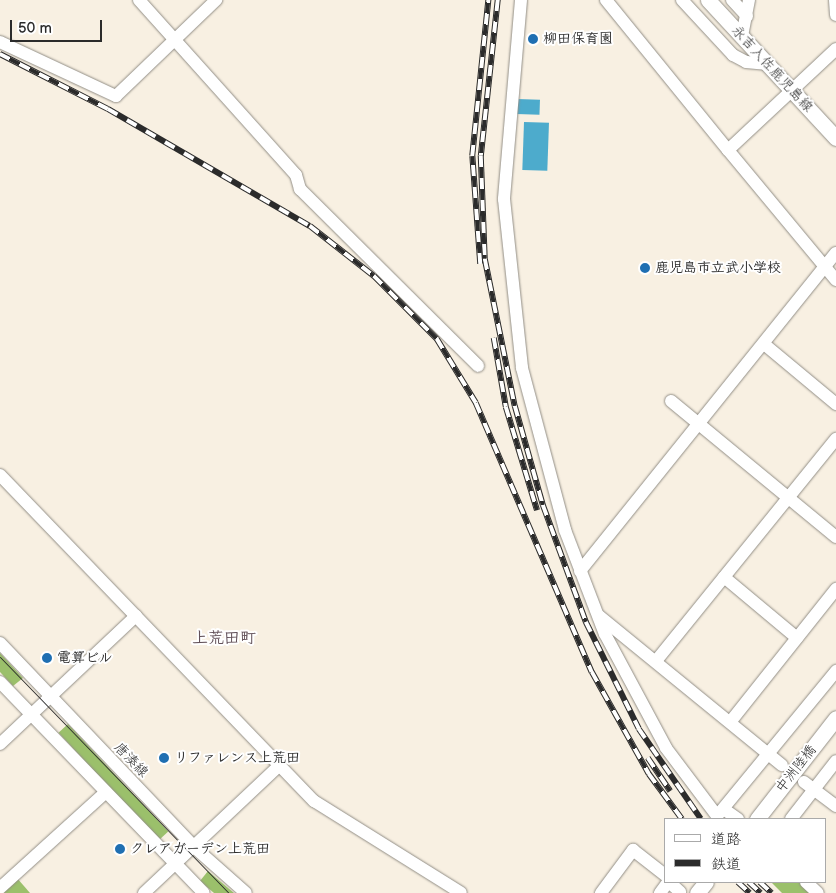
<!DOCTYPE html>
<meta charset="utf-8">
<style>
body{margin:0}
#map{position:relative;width:836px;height:893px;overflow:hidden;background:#f8f0e2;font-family:"Balsamiq Sans","Klee One",sans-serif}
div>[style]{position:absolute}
.green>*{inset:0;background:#9bc06b;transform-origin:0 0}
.water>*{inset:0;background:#4dabcc;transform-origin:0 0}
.roads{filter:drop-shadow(0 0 1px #928e86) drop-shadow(0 0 1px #928e86)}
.minor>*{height:12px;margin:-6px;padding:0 6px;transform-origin:6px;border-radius:6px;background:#fff}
.major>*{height:15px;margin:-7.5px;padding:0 7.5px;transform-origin:7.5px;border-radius:7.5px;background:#fff}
.tram>*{height:1px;margin:-0.5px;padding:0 0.5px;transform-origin:0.5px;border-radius:0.5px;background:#2b2b2b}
.rail>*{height:5.5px;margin-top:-2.75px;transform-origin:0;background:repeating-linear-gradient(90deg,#fff 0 11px,#2b2b2b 0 22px);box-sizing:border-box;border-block:1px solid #2b2b2b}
.dots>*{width:14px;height:14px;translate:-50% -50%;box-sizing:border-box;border:2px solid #fff;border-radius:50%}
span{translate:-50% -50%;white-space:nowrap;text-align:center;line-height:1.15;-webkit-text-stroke:4px #fff;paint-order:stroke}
.poi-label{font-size:14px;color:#2b2b2b;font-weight:700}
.left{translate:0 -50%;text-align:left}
.street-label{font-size:14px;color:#2b2b2b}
.quarter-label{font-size:16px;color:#625159;font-weight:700}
.legend{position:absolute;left:664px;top:818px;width:162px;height:65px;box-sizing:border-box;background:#fff;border:1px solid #aaa;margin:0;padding:6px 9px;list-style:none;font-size:15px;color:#2b2b2b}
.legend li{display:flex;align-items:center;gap:10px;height:25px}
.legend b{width:25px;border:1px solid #aaa}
.scale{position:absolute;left:10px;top:20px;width:92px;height:22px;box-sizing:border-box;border:2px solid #2b2b2b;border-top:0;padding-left:6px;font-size:15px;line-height:18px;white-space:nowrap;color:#2b2b2b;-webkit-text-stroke:4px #fff;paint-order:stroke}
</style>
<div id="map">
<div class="green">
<i style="clip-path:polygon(0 653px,23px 678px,13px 686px,0 672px)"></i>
<i style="left:68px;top:724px;width:147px;height:13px;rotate:47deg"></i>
<i style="clip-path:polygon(208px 871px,234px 893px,214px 893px,200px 881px)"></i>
<i style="clip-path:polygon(17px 878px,30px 893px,0 893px)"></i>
<i style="clip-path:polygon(771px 882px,801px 882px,812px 893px,782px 893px)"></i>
</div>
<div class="water">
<i style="left:517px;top:99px;width:23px;height:15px;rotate:2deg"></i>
<i style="left:524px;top:122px;width:25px;height:48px;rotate:2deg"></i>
</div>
<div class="roads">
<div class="minor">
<i style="left:139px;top:0;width:235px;rotate:48.1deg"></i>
<i style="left:296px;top:175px;width:15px;rotate:74deg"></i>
<i style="left:300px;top:189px;width:251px;rotate:44.8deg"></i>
<i style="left:521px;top:0;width:200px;rotate:94.9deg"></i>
<i style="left:504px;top:199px;width:170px;rotate:83.9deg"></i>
<i style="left:522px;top:368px;width:168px;rotate:75.1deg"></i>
<i style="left:565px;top:530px;width:111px;rotate:69deg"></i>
<i style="left:605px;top:634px;width:129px;rotate:61.8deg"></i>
<i style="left:666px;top:748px;width:85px;rotate:53.1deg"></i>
<i style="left:717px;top:816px;width:188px;rotate:-50.6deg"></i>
<i style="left:606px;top:0;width:193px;rotate:50.9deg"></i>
<i style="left:682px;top:0;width:75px;rotate:47.2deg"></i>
<i style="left:733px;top:55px;width:15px;rotate:28deg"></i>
<i style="left:746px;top:62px;width:22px;rotate:5deg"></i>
<i style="left:732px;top:0;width:22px;rotate:47deg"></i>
<i style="left:835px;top:0;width:15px;rotate:86deg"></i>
<i style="left:742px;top:36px;width:37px;rotate:-79deg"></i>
<i style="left:0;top:42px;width:128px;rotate:25deg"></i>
<i style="left:116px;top:96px;width:139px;rotate:-43.8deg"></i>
<i style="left:836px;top:49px;width:148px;rotate:136.9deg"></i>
<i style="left:728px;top:150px;width:169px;rotate:50.3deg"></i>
<i style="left:764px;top:344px;width:94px;rotate:39.8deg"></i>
<i style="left:671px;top:401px;width:214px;rotate:39.5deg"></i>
<i style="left:0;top:475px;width:453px;rotate:46.1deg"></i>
<i style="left:314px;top:801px;width:173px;rotate:32deg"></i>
<i style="left:580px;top:571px;width:408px;rotate:-51.2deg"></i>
<i style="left:724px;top:577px;width:95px;rotate:39.9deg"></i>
<i style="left:599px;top:616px;width:236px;rotate:39.2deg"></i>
<i style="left:0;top:643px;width:282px;rotate:46.4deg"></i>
<i style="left:194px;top:847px;width:69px;rotate:41.5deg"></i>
<i style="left:656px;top:661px;width:286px;rotate:-51deg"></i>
<i style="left:0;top:682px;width:293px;rotate:46deg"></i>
<i style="left:731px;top:721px;width:169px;rotate:-51.5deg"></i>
<i style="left:0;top:744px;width:187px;rotate:-43.3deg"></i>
<i style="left:804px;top:782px;width:40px;rotate:37deg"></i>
<i style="left:725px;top:810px;width:16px;rotate:35deg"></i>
<i style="left:791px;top:819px;width:73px;rotate:-52.2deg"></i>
<i style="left:669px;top:882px;width:15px;rotate:42deg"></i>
<i style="left:806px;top:882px;width:16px;rotate:43deg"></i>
<i style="left:0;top:888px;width:143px;rotate:-42.2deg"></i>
<i style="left:144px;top:893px;width:187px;rotate:-43.3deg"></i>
<i style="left:601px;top:893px;width:54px;rotate:-53.3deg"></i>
<i style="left:633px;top:850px;width:41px;rotate:38deg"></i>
<i style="left:660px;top:893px;width:14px;rotate:-54deg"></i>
</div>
<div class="major">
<i style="left:708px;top:0;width:188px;rotate:47.2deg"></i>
<i style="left:757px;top:819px;width:128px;rotate:-52deg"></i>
<i style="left:697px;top:893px;width:14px;rotate:-51deg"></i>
</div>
</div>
<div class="tram">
<i style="left:0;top:657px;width:329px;rotate:45.9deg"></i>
</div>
<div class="rail">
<i style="left:498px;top:0;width:157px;rotate:96.2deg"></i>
<i style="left:481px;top:156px;width:103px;rotate:87.8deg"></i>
<i style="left:485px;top:259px;width:150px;rotate:78.5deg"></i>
<i style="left:515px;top:406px;width:103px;rotate:74.2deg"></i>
<i style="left:543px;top:505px;width:125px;rotate:69.8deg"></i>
<i style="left:586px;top:622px;width:119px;rotate:63.6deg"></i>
<i style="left:639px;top:729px;width:109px;rotate:55.4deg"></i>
<i style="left:0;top:54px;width:121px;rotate:27deg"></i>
<i style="left:108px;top:109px;width:233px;rotate:30.1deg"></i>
<i style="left:310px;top:226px;width:81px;rotate:38deg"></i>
<i style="left:374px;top:276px;width:89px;rotate:45deg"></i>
<i style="left:437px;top:339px;width:75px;rotate:58.6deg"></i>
<i style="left:476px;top:403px;width:293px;rotate:66.7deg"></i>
<i style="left:592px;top:672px;width:117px;rotate:60.8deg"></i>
<i style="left:649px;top:774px;width:56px;rotate:53.7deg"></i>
<i style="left:480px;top:264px;width:108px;rotate:-94.2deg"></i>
<i style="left:472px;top:156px;width:157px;rotate:-84.1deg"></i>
<i style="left:494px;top:338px;width:70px;rotate:80.1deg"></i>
<i style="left:506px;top:407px;width:108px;rotate:73.2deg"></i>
<i style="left:648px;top:758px;width:40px;rotate:56deg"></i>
<i style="left:738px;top:882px;width:16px;rotate:43deg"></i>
<i style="left:749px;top:882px;width:16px;rotate:43deg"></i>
<i style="left:760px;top:882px;width:16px;rotate:43deg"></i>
</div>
<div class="dots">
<i style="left:533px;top:39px;background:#1f6fb2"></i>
<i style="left:645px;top:268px;background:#1f6fb2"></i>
<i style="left:47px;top:658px;background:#1f6fb2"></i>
<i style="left:164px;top:758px;background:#1f6fb2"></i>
<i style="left:120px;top:849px;background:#1f6fb2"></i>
</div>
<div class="poi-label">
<span class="left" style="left:543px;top:39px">柳田保育園</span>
<span class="left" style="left:655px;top:268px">鹿児島市立武小学校</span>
<span class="left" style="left:57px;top:658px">電算ビル</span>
<span class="left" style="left:174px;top:758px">リファレンス上荒田</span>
<span class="left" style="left:130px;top:849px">クレアガーデン上荒田</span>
</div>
<div class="street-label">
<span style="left:772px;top:69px;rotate:47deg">永吉入佐鹿児島線</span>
<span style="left:131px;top:760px;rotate:46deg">唐湊線</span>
<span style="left:796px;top:769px;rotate:-52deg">中洲陸橋</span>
</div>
<div class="quarter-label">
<span style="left:224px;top:639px">上荒田町</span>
</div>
<ul class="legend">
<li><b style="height:6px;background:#fff"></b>道路</li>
<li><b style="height:6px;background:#2b2b2b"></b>鉄道</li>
</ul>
<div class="scale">50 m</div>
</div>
